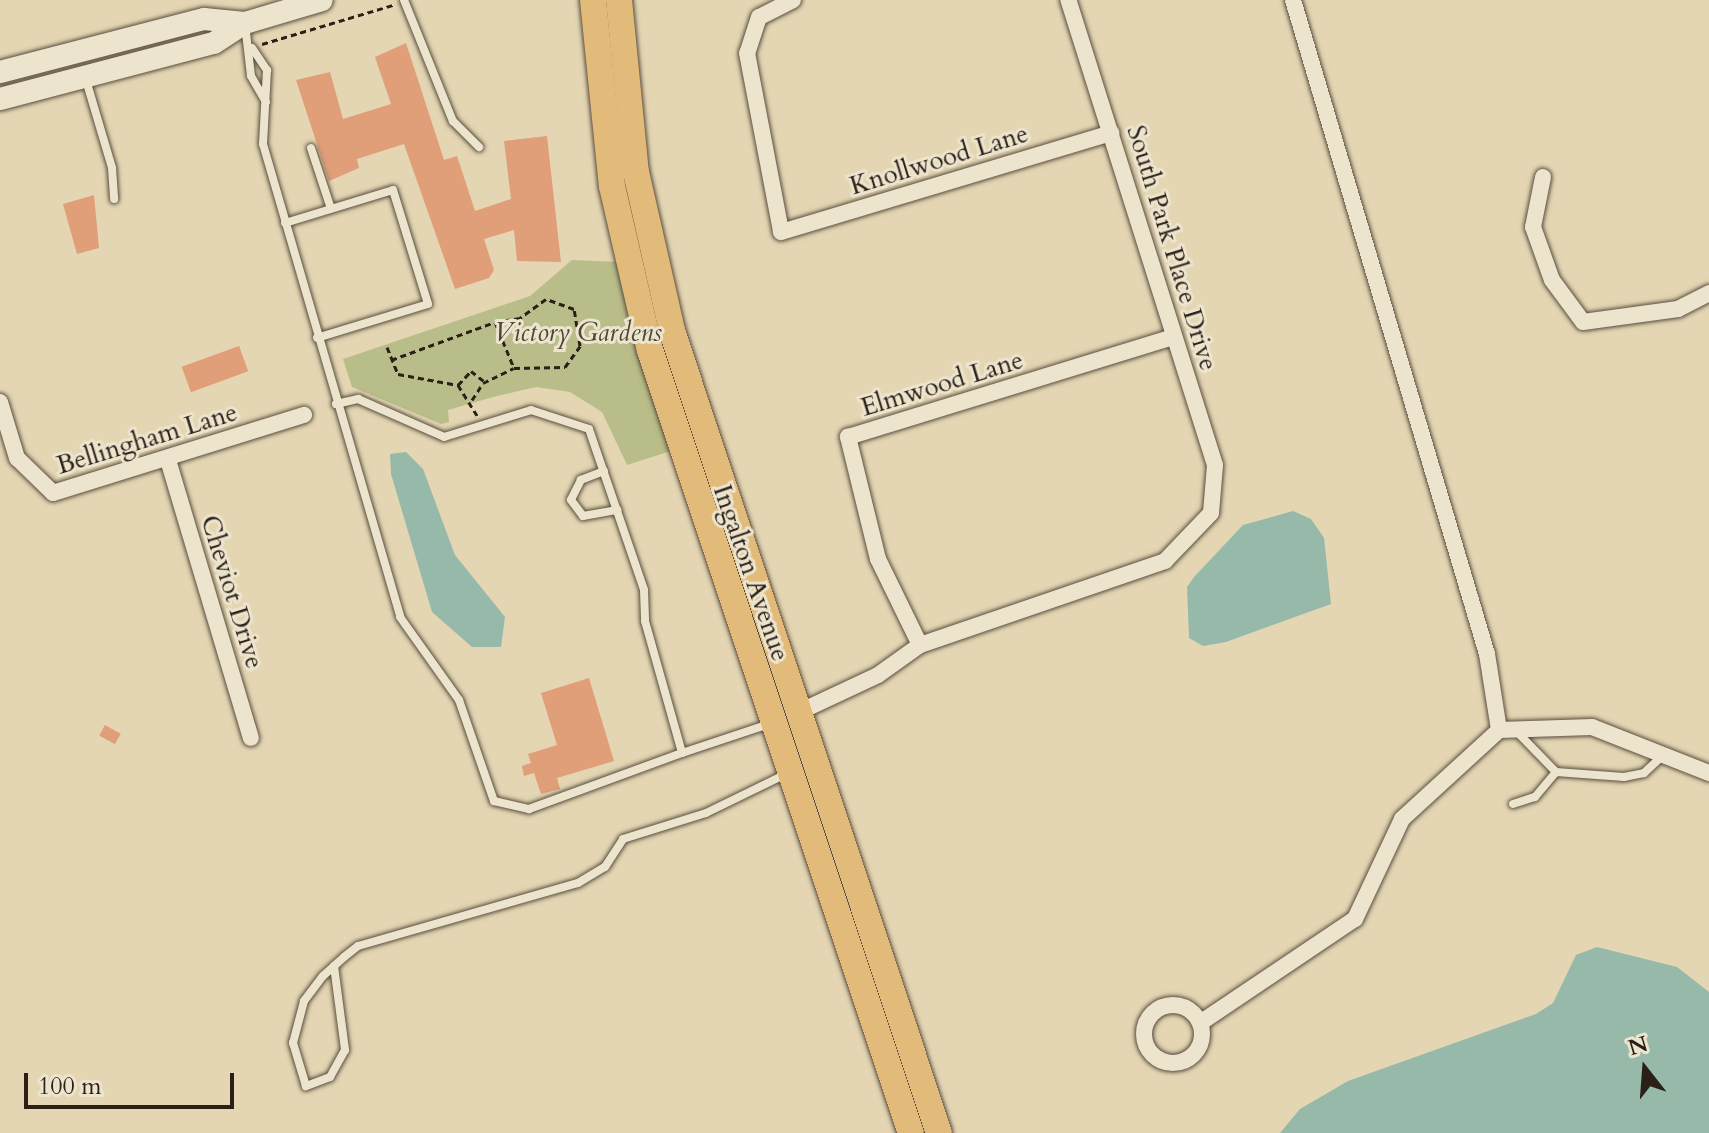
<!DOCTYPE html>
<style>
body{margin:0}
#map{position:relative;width:1709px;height:1133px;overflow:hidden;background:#e4d6b3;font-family:Cardo,serif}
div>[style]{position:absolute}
.green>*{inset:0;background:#b9bd89}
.water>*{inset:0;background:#96b9a9}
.building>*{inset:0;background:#e09e79;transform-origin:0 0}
.path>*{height:3px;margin-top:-1.5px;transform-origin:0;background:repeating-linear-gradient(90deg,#2b2018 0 6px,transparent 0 10px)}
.roads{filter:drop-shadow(0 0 2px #594e3f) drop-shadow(0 0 2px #594e3f)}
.lane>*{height:8px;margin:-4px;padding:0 4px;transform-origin:4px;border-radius:4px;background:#ede4ce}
.street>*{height:16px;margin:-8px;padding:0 8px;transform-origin:8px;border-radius:8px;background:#ede4ce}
.street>.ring{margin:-8px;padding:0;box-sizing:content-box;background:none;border:16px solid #ede4ce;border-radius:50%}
.secondary>*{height:22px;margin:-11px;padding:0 11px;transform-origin:11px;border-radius:11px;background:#ede4ce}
.primary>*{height:26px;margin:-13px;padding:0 13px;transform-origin:13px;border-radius:13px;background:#e2bb7a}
span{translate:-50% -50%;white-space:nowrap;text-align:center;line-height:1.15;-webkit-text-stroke:6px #ede4ce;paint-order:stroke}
.street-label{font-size:26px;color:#2b2018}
.park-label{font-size:26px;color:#4e4734;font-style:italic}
.north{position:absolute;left:1605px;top:1029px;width:80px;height:80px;-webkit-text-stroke:6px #ede4ce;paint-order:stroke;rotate:343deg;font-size:22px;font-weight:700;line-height:32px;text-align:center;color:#2b2018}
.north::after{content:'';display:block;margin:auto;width:28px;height:36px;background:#2b2018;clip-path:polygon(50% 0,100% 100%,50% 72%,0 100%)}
.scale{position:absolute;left:24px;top:1073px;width:210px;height:36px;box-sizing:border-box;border:4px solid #2b2018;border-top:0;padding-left:10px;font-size:24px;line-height:28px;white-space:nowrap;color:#2b2018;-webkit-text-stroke:6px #ede4ce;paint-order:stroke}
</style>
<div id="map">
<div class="green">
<i style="clip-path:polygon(572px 260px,620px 262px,674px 450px,627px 465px,602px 412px,570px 392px,536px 387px,493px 397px,448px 410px,449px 422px,441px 424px,352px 387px,343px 359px,530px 296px)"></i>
</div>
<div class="water">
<i style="clip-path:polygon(406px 452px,423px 469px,455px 555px,505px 617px,501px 647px,472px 647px,432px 612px,391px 474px,390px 454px)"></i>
<i style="clip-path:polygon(1293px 511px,1311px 519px,1324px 538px,1331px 604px,1226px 642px,1203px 646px,1189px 638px,1187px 587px,1194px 577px,1243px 525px)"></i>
<i style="clip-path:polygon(1597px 947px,1677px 967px,1709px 992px,1709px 1133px,1280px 1133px,1300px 1109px,1348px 1081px,1536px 1014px,1553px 1003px,1576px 955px)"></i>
</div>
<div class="building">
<i style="clip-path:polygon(406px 43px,444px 160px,457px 156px,475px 211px,511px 199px,504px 141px,547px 136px,561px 262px,517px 261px,514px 230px,484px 239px,494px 270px,489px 278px,455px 289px,404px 144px,357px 159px,359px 168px,329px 181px,296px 80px,330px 72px,343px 119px,391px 104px,375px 57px)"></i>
<i style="clip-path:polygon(94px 195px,99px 248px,77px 254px,63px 204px)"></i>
<i style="left:239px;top:346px;width:27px;height:61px;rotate:70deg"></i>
<i style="clip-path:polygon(589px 678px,614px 761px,557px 778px,560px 789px,541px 794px,534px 773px,524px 776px,522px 766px,531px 763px,528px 754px,557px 745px,541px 693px)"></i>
<i style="left:105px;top:725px;width:18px;height:12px;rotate:29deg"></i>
</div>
<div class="path">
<i style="left:262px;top:44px;width:137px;rotate:-16.6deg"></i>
<i style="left:387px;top:347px;width:29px;rotate:68deg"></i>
<i style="left:398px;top:374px;width:61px;rotate:10.4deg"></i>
<i style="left:458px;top:385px;width:36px;rotate:58deg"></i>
<i style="left:391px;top:360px;width:111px;rotate:-20.1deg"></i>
<i style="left:458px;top:385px;width:19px;rotate:-47deg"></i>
<i style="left:471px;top:371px;width:18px;rotate:38deg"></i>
<i style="left:472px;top:400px;width:20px;rotate:-57deg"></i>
<i style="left:483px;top:383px;width:34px;rotate:-26deg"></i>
<i style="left:514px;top:368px;width:51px;rotate:-1.1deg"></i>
<i style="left:565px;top:367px;width:26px;rotate:-54deg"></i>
<i style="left:580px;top:346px;width:37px;rotate:-99deg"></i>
<i style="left:574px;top:309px;width:30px;rotate:-160deg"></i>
<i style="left:546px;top:299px;width:32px;rotate:144deg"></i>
<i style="left:520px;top:318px;width:25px;rotate:171deg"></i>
<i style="left:495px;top:322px;width:50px;rotate:67.6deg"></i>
</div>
<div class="roads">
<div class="lane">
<i style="left:404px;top:0;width:131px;rotate:68deg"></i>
<i style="left:453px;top:121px;width:37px;rotate:45deg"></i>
<i style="left:245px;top:24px;width:52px;rotate:83.4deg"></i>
<i style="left:251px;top:76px;width:30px;rotate:60deg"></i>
<i style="left:252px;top:48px;width:27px;rotate:56deg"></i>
<i style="left:267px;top:70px;width:74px;rotate:93.1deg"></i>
<i style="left:263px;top:144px;width:492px;rotate:73.8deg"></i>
<i style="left:400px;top:617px;width:102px;rotate:54.6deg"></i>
<i style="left:459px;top:700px;width:107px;rotate:70.9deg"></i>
<i style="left:494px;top:801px;width:36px;rotate:13deg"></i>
<i style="left:529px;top:809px;width:163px;rotate:-20.1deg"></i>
<i style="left:86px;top:80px;width:92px;rotate:73.5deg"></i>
<i style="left:112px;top:168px;width:31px;rotate:86deg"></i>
<i style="left:311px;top:148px;width:64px;rotate:71.8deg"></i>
<i style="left:285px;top:223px;width:113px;rotate:-17deg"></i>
<i style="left:393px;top:190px;width:119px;rotate:72.9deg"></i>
<i style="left:428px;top:304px;width:116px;rotate:163deg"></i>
<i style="left:336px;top:404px;width:23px;rotate:-13deg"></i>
<i style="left:358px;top:399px;width:94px;rotate:23.8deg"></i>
<i style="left:444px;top:437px;width:91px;rotate:-17.2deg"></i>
<i style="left:531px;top:410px;width:61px;rotate:18.1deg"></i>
<i style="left:589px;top:429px;width:170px;rotate:71.1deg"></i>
<i style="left:644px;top:590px;width:31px;rotate:88deg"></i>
<i style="left:645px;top:621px;width:137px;rotate:74.3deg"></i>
<i style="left:682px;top:753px;width:95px;rotate:-18.4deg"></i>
<i style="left:604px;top:471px;width:25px;rotate:159deg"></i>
<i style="left:581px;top:480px;width:22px;rotate:117deg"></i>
<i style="left:571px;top:500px;width:20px;rotate:53deg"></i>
<i style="left:583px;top:516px;width:35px;rotate:-10deg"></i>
<i style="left:1520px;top:735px;width:52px;rotate:45.8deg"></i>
<i style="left:1556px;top:772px;width:68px;rotate:4.2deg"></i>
<i style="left:1624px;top:777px;width:20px;rotate:-11deg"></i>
<i style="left:1644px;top:773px;width:26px;rotate:-43deg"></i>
<i style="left:1513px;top:804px;width:23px;rotate:-18deg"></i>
<i style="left:1535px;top:797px;width:33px;rotate:-50deg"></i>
<i style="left:334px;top:966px;width:85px;rotate:82.5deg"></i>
<i style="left:345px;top:1050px;width:31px;rotate:119deg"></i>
<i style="left:330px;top:1077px;width:26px;rotate:159deg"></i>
<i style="left:306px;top:1086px;width:45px;rotate:-106.8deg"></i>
<i style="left:293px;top:1043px;width:43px;rotate:-75.3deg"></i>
<i style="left:304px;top:1001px;width:31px;rotate:-53deg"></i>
<i style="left:323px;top:976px;width:28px;rotate:-42deg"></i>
<i style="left:344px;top:957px;width:18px;rotate:-38deg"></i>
<i style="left:358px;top:946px;width:229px;rotate:-16deg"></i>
<i style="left:578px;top:883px;width:31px;rotate:-31deg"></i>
<i style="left:605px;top:867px;width:33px;rotate:-57deg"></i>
<i style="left:623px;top:839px;width:87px;rotate:-17.4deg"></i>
<i style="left:706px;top:813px;width:89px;rotate:-26deg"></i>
</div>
<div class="street">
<i style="left:793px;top:0;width:38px;rotate:153deg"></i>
<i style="left:759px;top:17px;width:38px;rotate:108deg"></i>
<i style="left:747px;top:53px;width:182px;rotate:79.2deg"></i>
<i style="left:781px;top:232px;width:345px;rotate:-16.7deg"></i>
<i style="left:1293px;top:0;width:682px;rotate:73.48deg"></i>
<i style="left:1487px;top:654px;width:77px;rotate:81deg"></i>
<i style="left:1543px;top:177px;width:51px;rotate:101.3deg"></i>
<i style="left:1533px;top:227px;width:56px;rotate:70.3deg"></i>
<i style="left:1552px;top:280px;width:52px;rotate:53.6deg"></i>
<i style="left:1583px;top:322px;width:96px;rotate:-7.8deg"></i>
<i style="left:1678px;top:309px;width:35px;rotate:-27deg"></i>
<i style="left:0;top:402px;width:59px;rotate:73.1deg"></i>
<i style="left:17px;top:458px;width:50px;rotate:44.2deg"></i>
<i style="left:53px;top:493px;width:263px;rotate:-17.3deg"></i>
<i style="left:168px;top:460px;width:290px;rotate:73.4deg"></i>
<i style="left:920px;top:645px;width:96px;rotate:-116deg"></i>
<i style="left:878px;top:559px;width:126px;rotate:-103.8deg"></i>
<i style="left:848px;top:437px;width:336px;rotate:-17.1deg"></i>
<i style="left:797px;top:713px;width:89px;rotate:-25.1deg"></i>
<i style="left:878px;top:675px;width:52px;rotate:-35.5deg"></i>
<i style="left:920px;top:645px;width:259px;rotate:-18.9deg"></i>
<i style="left:1165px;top:561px;width:66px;rotate:-46.2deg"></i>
<i style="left:1211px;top:513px;width:48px;rotate:-85.2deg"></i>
<i style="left:1215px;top:465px;width:488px;rotate:-107.5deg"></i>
<i class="ring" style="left:1144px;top:1005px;width:42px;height:42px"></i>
<i style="left:1200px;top:1023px;width:187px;rotate:-33.9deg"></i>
<i style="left:1355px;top:919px;width:110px;rotate:-64.8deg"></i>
<i style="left:1402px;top:819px;width:132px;rotate:-42.5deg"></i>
<i style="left:1499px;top:730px;width:93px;rotate:-1.8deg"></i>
<i style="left:1592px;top:727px;width:126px;rotate:21.5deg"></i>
</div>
<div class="secondary">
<i style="left:0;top:72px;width:211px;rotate:-14.6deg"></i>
<i style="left:204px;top:19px;width:41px;rotate:5.6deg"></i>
<i style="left:0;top:99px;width:221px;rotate:-14.7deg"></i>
<i style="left:214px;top:43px;width:37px;rotate:-33deg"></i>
<i style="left:245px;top:23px;width:80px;rotate:-16.6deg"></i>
</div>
<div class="primary">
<i style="left:593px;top:0;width:187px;rotate:84.2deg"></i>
<i style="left:612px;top:186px;width:168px;rotate:77deg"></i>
<i style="left:650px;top:350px;width:825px;rotate:71.57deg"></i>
<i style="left:619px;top:0;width:173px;rotate:84.4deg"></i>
<i style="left:636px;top:172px;width:163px;rotate:77.2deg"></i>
<i style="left:672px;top:331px;width:845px;rotate:71.59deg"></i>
</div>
</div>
<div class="street-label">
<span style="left:939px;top:160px;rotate:-17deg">Knollwood Lane</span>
<span style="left:1172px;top:248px;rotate:73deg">South Park Place Drive</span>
<span style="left:942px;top:384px;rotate:-17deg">Elmwood Lane</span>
<span style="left:147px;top:439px;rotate:-17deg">Bellingham Lane</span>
<span style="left:751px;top:573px;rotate:71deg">Ingalton Avenue</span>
<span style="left:232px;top:592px;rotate:73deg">Cheviot Drive</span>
</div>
<div class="park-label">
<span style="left:578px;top:333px">Victory Gardens</span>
</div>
<div class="north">N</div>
<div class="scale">100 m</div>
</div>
